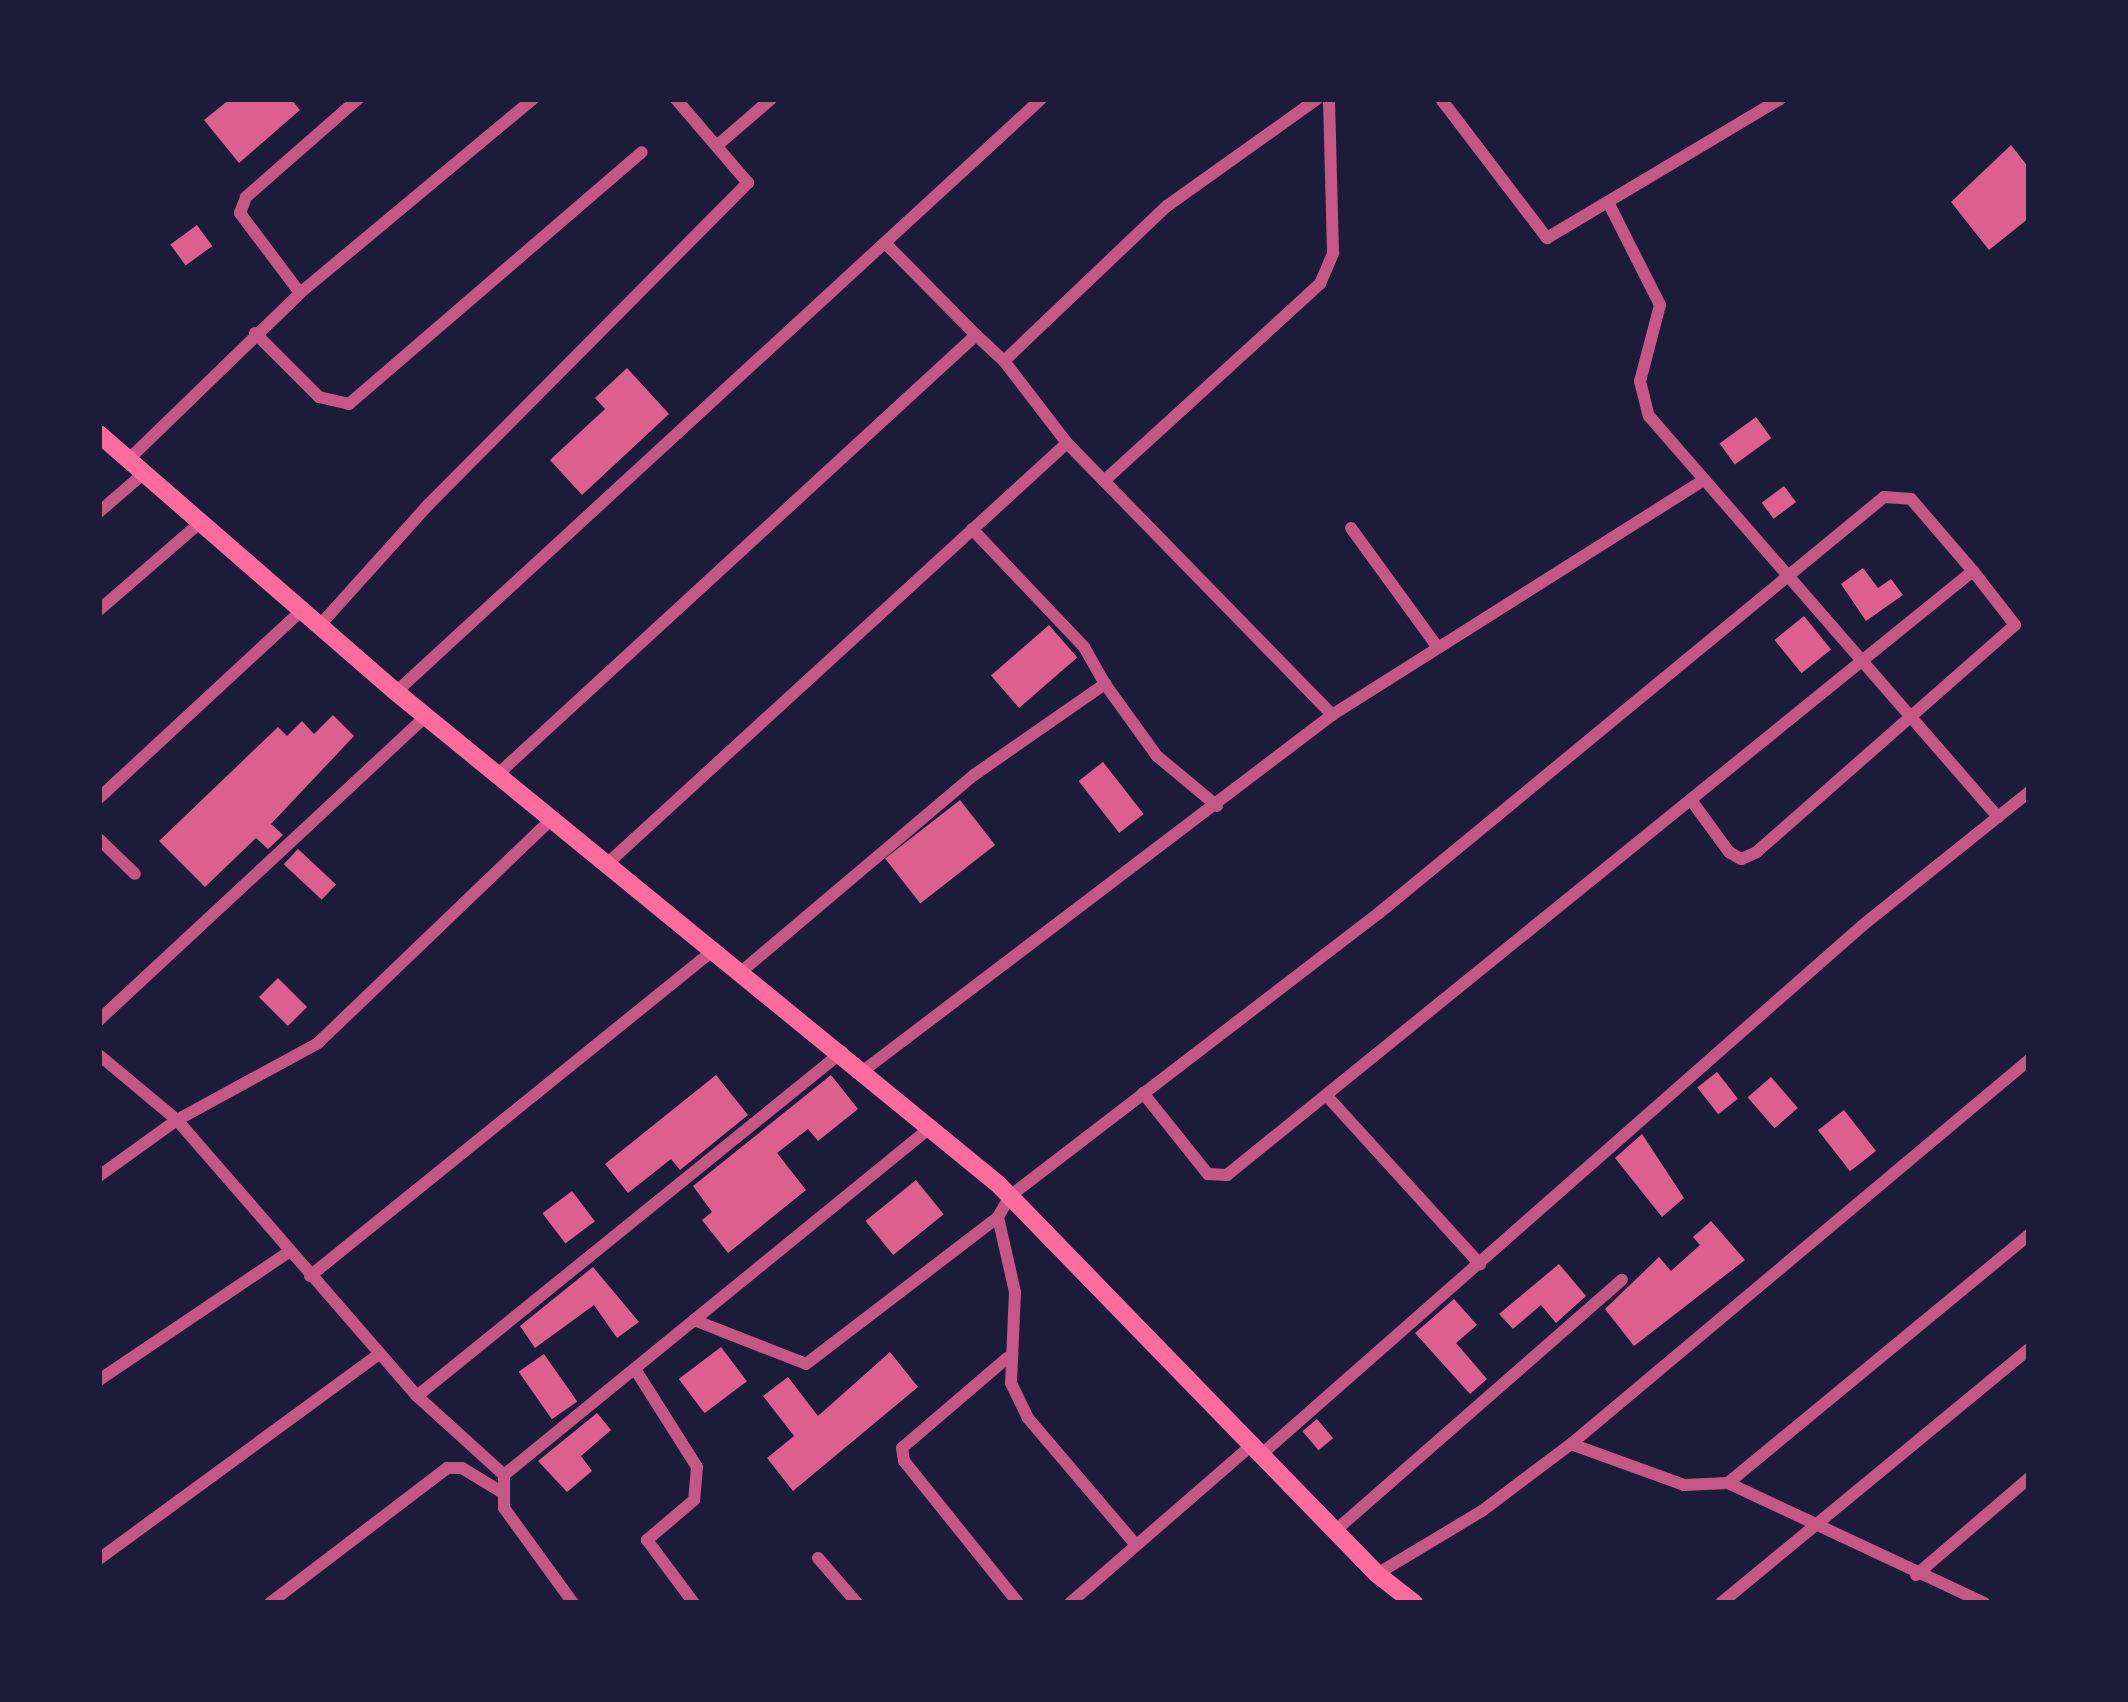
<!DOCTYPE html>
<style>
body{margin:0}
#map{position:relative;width:2128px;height:1702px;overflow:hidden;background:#1b1b3a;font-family:Roboto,sans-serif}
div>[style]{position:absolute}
.building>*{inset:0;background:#dd5f8e;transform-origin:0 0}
.minor>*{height:12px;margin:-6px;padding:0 6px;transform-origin:6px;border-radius:6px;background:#c65784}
.secondary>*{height:18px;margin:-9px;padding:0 9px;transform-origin:9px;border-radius:9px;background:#ff6b9d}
span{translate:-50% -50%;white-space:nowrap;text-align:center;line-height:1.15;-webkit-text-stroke:12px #1b1b3a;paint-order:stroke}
.frame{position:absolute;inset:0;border:102px solid #1b1b3a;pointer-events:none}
</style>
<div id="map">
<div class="building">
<i style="clip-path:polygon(230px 99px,291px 99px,300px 110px,239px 163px,204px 120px)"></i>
<i style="clip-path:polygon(2011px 145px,2029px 168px,2029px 218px,1989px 250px,1951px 202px)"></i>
<i style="left:197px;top:225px;width:26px;height:33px;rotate:54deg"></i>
<i style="clip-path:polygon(627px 368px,669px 414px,582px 495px,550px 460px,605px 409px,595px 398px)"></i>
<i style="left:1756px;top:417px;width:26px;height:45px;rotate:54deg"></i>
<i style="left:1784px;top:486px;width:20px;height:28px;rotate:53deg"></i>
<i style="clip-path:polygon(1863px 568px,1878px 588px,1891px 579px,1903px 595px,1866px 621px,1841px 584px)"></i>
<i style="left:1804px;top:616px;width:43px;height:38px;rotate:51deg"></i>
<i style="left:1049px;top:625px;width:43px;height:77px;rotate:49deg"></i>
<i style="clip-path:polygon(333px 715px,354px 736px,271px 824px,283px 835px,268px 849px,256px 838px,205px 887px,159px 841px,278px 727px,287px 736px,302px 721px,314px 734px)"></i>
<i style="left:1103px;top:762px;width:66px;height:31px;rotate:52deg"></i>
<i style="left:960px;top:800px;width:57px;height:95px;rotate:52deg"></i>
<i style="left:298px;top:849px;width:52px;height:21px;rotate:43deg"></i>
<i style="left:278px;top:978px;width:41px;height:27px;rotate:45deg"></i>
<i style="left:1717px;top:1072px;width:34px;height:25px;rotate:52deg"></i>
<i style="clip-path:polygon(716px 1075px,748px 1115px,680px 1170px,671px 1159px,628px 1193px,605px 1164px)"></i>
<i style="clip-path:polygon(831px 1075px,858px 1109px,818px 1141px,808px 1129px,777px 1153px,806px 1190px,728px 1253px,702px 1220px,712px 1212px,693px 1186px)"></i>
<i style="left:1771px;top:1077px;width:41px;height:31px;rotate:49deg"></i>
<i style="left:1844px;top:1110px;width:52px;height:33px;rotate:52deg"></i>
<i style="clip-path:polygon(1642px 1134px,1684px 1198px,1662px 1217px,1615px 1158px)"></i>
<i style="left:916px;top:1180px;width:44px;height:65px;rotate:51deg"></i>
<i style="left:572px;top:1191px;width:38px;height:37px;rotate:53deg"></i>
<i style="clip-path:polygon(1711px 1221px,1745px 1260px,1634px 1346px,1605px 1309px,1659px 1257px,1671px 1271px,1700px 1245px,1693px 1237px)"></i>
<i style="clip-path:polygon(1559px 1264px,1586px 1296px,1556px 1323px,1541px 1305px,1513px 1329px,1499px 1314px)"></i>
<i style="clip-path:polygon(593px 1267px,639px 1322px,617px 1338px,594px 1305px,535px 1348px,520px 1326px)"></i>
<i style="clip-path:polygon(1454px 1299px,1477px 1325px,1456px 1343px,1487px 1379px,1470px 1394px,1415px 1333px)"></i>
<i style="left:721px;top:1347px;width:43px;height:53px;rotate:53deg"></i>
<i style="clip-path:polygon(890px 1352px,918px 1387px,793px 1491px,767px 1458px,794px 1436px,763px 1396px,788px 1377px,818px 1416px)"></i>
<i style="left:544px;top:1354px;width:58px;height:31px;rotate:55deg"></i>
<i style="clip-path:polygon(597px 1413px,611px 1430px,581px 1456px,592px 1471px,567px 1492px,538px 1461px)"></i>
<i style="left:1317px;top:1419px;width:25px;height:19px;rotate:50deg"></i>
</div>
<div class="minor">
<i style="left:1441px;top:99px;width:175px;rotate:52.7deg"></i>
<i style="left:1547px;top:238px;width:271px;rotate:-30.8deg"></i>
<i style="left:720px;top:143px;width:67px;rotate:-40.8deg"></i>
<i style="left:1609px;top:204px;width:113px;rotate:63.2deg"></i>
<i style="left:1660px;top:305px;width:79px;rotate:104.7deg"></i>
<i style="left:1640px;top:381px;width:36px;rotate:76deg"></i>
<i style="left:1649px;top:416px;width:532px;rotate:48.97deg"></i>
<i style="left:885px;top:243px;width:129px;rotate:45.3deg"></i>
<i style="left:300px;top:293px;width:100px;rotate:-126.9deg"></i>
<i style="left:240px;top:213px;width:17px;rotate:-69deg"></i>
<i style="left:246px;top:197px;width:149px;rotate:-41.2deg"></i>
<i style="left:255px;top:333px;width:91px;rotate:45deg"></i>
<i style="left:319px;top:397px;width:31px;rotate:13deg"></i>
<i style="left:349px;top:404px;width:386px;rotate:-40.7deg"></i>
<i style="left:1004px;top:361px;width:103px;rotate:52.5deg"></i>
<i style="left:1067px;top:443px;width:380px;rotate:45.7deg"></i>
<i style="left:129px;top:459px;width:238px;rotate:-44.1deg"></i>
<i style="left:300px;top:293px;width:303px;rotate:-39.8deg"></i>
<i style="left:1105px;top:480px;width:291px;rotate:-42.4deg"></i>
<i style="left:1320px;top:284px;width:34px;rotate:-67deg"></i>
<i style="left:1333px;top:253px;width:154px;rotate:-91.5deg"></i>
<i style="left:99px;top:512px;width:60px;rotate:-40.9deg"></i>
<i style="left:1351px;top:528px;width:145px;rotate:54deg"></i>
<i style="left:972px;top:529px;width:163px;rotate:46.5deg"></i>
<i style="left:1084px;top:647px;width:43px;rotate:60.4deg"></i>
<i style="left:99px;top:610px;width:135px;rotate:-40.8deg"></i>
<i style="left:320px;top:625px;width:163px;rotate:-48deg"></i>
<i style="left:429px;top:504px;width:453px;rotate:-45.2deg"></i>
<i style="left:748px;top:183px;width:111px;rotate:-130.6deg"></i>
<i style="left:396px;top:692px;width:876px;rotate:-42.59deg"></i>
<i style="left:498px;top:774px;width:649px;rotate:-42.56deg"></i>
<i style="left:976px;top:335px;width:38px;rotate:43deg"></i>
<i style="left:1004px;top:361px;width:225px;rotate:-43.6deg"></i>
<i style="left:1167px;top:206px;width:184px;rotate:-35.5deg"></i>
<i style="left:99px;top:798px;width:277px;rotate:-42.8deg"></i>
<i style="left:99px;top:839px;width:50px;rotate:44.2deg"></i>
<i style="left:608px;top:863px;width:622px;rotate:-42.46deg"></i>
<i style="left:742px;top:971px;width:304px;rotate:-40.2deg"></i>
<i style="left:974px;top:775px;width:160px;rotate:-34.8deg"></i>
<i style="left:1105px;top:684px;width:89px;rotate:54.2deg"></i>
<i style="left:1157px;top:756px;width:78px;rotate:39.8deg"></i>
<i style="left:99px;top:1020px;width:446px;rotate:-42.9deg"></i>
<i style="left:99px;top:1055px;width:102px;rotate:39.8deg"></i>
<i style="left:177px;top:1120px;width:366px;rotate:49deg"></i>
<i style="left:417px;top:1396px;width:118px;rotate:42.2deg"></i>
<i style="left:863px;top:1071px;width:589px;rotate:-37.2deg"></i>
<i style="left:1332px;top:715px;width:440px;rotate:-32.3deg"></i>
<i style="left:1143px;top:1093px;width:104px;rotate:51.3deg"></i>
<i style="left:1208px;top:1174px;width:19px;rotate:3deg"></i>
<i style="left:1227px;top:1175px;width:960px;rotate:-39deg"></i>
<i style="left:1973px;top:571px;width:68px;rotate:52.1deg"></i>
<i style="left:2015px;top:625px;width:344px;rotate:138.7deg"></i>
<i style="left:1757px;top:852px;width:17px;rotate:156deg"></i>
<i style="left:1741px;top:859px;width:14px;rotate:-150deg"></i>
<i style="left:1729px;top:852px;width:64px;rotate:-126.2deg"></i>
<i style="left:1326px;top:1095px;width:229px;rotate:47.7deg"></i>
<i style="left:99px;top:1176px;width:96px;rotate:-35.7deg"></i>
<i style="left:177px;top:1120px;width:161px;rotate:-28.6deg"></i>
<i style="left:318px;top:1043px;width:325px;rotate:-43.8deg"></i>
<i style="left:310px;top:1276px;width:521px;rotate:-38.92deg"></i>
<i style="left:694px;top:1320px;width:120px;rotate:21.4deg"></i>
<i style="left:806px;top:1364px;width:242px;rotate:-37.4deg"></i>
<i style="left:1007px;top:1358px;width:138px;rotate:139.4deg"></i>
<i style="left:902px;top:1448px;width:13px;rotate:81deg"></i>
<i style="left:904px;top:1461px;width:182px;rotate:51.2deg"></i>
<i style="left:635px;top:1369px;width:116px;rotate:57.7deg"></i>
<i style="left:697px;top:1467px;width:33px;rotate:95deg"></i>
<i style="left:694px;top:1500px;width:62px;rotate:139.6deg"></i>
<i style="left:647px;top:1540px;width:79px;rotate:53.3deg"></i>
<i style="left:99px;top:1380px;width:227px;rotate:-34deg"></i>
<i style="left:417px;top:1396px;width:547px;rotate:-38.99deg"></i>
<i style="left:1571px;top:1444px;width:120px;rotate:19.9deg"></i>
<i style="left:1684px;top:1485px;width:44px;rotate:-2.6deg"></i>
<i style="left:1728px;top:1483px;width:283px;rotate:25.1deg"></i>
<i style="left:1263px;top:1453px;width:799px;rotate:-41.35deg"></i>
<i style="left:1863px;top:925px;width:213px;rotate:-38.7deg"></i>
<i style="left:1728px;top:1483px;width:390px;rotate:-39.5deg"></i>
<i style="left:1336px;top:1530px;width:380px;rotate:-41.2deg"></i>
<i style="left:1136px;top:1545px;width:167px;rotate:-130.4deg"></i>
<i style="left:1028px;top:1418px;width:39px;rotate:-116deg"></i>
<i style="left:1011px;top:1383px;width:91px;rotate:-87.5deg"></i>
<i style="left:1015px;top:1292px;width:77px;rotate:-102.8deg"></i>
<i style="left:998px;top:1217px;width:24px;rotate:-60deg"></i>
<i style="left:1010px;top:1196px;width:465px;rotate:-37.5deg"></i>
<i style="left:1379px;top:913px;width:654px;rotate:-39.48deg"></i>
<i style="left:1884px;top:497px;width:27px;rotate:4deg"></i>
<i style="left:1911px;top:499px;width:95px;rotate:49.3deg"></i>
<i style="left:818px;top:1558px;width:60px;rotate:49.1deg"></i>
<i style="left:99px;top:1559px;width:348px;rotate:-36.2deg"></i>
<i style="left:1377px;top:1574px;width:122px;rotate:-31deg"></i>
<i style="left:1482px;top:1511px;width:111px;rotate:-37deg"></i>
<i style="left:1571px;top:1444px;width:598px;rotate:-39.98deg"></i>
<i style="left:1916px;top:1575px;width:149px;rotate:-40.6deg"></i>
<i style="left:270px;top:1603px;width:223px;rotate:-37.3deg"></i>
<i style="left:447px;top:1468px;width:15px"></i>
<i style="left:462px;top:1468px;width:44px;rotate:31.2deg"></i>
<i style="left:573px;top:1603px;width:117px;rotate:-126deg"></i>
<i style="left:504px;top:1508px;width:33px;rotate:-90deg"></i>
<i style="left:504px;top:1475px;width:551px;rotate:-39.18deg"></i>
<i style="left:1070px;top:1603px;width:244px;rotate:-41deg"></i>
<i style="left:1721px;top:1603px;width:399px;rotate:-39.5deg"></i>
</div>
<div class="secondary">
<i style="left:99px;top:434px;width:393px;rotate:41deg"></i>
<i style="left:396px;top:692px;width:777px;rotate:39.26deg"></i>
<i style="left:998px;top:1184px;width:544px;rotate:45.82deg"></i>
<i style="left:1377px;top:1574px;width:47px;rotate:38.1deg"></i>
</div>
<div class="frame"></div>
</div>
